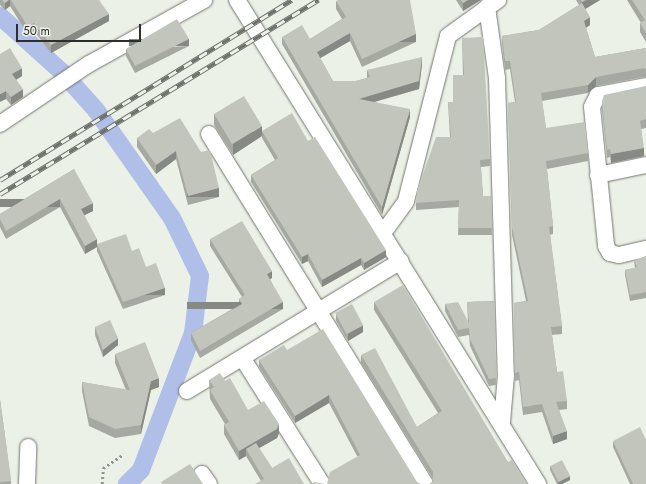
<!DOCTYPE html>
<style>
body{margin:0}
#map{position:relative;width:646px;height:484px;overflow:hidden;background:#ecf1e8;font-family:Jost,sans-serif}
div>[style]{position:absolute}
.canal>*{height:18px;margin:-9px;padding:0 9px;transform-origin:9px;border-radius:9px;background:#afbfe8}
.path>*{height:2.5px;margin-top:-1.25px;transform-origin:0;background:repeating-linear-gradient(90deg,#92958f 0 2px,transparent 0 5px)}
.roads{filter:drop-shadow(0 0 1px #73766e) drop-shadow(0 0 1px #73766e)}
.minor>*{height:16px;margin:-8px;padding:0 8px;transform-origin:8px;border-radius:8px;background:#fff}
.rail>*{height:4.5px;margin-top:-2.25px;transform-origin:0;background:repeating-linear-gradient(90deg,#ecf1e8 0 9px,#6f716c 0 18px);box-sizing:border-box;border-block:1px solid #6f716c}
.wall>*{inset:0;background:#a6a9a2}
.shaded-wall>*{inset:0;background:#878a84;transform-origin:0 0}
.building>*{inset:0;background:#c1c5bc;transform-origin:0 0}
span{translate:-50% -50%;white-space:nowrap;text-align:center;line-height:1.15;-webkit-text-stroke:3.5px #ecf1e8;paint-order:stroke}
.scale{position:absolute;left:16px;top:24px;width:125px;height:18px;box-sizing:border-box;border:2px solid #2e2f2c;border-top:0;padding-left:5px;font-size:12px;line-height:14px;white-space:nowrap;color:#2e2f2c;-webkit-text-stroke:3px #ecf1e8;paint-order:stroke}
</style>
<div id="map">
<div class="canal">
<i style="left:0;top:16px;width:84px;rotate:42.1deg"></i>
<i style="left:62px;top:72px;width:51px;rotate:48.2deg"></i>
<i style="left:96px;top:110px;width:132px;rotate:54.9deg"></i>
<i style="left:172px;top:218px;width:64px;rotate:64.2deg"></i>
<i style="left:200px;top:276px;width:57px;rotate:97deg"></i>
<i style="left:193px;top:333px;width:147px;rotate:110.8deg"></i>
<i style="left:141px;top:470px;width:20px;rotate:135deg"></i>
</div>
<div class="path">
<i style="left:102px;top:484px;width:16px;rotate:-86deg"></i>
<i style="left:103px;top:468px;width:25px;rotate:-34deg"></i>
</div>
<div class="roads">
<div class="minor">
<i style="left:237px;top:0;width:570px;rotate:58.12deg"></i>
<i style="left:487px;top:7px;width:72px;rotate:82deg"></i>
<i style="left:497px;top:78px;width:297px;rotate:88.3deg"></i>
<i style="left:506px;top:375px;width:47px;rotate:94.9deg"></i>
<i style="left:646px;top:86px;width:49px;rotate:169.4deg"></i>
<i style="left:598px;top:95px;width:13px;rotate:117deg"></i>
<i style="left:592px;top:107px;width:140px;rotate:84.2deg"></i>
<i style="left:606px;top:246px;width:8px;rotate:60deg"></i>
<i style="left:610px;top:253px;width:9px;rotate:13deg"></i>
<i style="left:619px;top:255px;width:28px;rotate:-13deg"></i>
<i style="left:0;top:124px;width:107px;rotate:-34deg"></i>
<i style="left:89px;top:64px;width:132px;rotate:-29.1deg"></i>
<i style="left:209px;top:134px;width:411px;rotate:58.3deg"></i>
<i style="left:598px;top:175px;width:49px;rotate:-11.8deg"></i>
<i style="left:383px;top:233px;width:39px;rotate:-54deg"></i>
<i style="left:406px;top:201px;width:170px;rotate:-75.7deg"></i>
<i style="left:448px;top:36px;width:62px;rotate:-35.8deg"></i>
<i style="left:243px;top:359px;width:148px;rotate:57.7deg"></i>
<i style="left:187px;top:391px;width:250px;rotate:-31.3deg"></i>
<i style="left:202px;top:474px;width:12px;rotate:55deg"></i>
<i style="left:27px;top:484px;width:37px;rotate:-88deg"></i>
</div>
</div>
<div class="rail">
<i style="left:0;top:180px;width:343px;rotate:-31.7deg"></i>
<i style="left:0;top:194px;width:373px;rotate:-31.4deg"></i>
</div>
<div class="wall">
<i style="clip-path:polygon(0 0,99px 0,109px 21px,51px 53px,34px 31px,28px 35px,10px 6px,5px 10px,0 5px)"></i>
<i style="clip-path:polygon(456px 0,481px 0,463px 11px)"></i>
<i style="clip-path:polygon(576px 0,600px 0,585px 9px,590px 25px,586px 28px,595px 57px,646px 48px,646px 77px,644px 77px,596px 86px,588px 93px,542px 101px,546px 128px,588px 153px,588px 161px,547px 169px,553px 226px,553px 234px,550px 235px,562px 326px,562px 334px,552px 335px,557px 372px,567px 401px,567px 409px,559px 410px,567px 439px,553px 444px,542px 412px,523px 415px,519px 380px,515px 381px,514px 303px,526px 301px,512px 235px,508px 103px,515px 102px,510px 69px,505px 70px,502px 44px,502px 36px,539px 30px,579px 5px)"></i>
<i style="clip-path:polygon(627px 0,646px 0,646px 42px,640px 32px,640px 23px,641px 23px)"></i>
<i style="clip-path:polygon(336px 1px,416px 42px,362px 67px,350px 41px,320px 58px,333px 81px,356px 81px,367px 78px,367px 70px,422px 64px,419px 89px,375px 102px,410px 117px,382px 215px,282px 44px,282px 37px,310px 39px,342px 19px,336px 9px)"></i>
<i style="clip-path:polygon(462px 38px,490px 159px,490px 166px,481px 167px,483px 196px,491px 196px,492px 235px,458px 235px,459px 207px,416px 210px,416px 203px,450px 137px,448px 102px,453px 102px,463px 75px)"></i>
<i style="clip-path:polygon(189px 46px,135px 73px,126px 56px,126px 49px)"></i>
<i style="clip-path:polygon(0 54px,22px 76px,16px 80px,23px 97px,11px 105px,6px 99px)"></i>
<i style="clip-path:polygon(646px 86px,646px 128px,641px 129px,644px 156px,611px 163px,610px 157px,607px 158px,602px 109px,602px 101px)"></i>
<i style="clip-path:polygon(214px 114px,262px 136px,233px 155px,214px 125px)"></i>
<i style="clip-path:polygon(262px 131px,308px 141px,386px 257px,364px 270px,361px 265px,322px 287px,308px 261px,302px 264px,251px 182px,251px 175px,275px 160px,262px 138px)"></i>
<i style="clip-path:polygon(153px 133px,201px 152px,219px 197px,188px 205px,176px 159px,156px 174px,137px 147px,137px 138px)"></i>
<i style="clip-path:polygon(74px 169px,93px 211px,84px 215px,97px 247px,85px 254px,60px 207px,6px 239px,0 227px,0 214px)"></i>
<i style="clip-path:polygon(210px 239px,272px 278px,270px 279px,283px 309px,200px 358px,191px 340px,191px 333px,239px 305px,239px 299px,242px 297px,210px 246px)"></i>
<i style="clip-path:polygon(97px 244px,132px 251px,146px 267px,165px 295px,123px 309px,97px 251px)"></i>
<i style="clip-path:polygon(646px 256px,646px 298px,630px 301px,625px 275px,625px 270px,635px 268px,634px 261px)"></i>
<i style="clip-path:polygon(494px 301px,496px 385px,489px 386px,470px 346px,469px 335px,458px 337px,445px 311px,445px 304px,468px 322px,467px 302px)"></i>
<i style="clip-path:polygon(374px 302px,508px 462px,433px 481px,433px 479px,361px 363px,361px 355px,417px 427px,438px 413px,374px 310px)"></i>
<i style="clip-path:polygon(336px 314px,363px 332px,348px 341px,336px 321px)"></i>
<i style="clip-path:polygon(95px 327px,118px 345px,103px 357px,95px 335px)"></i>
<i style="clip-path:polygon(287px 350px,417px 482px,357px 456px,329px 403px,295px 423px,259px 367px,259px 360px)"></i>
<i style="clip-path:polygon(115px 354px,159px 387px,151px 390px,141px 434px,115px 438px,89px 426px,82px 391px,82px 382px,126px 390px,115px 363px)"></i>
<i style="clip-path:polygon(209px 380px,225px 381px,248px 410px,279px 433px,277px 438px,259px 448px,272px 468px,304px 484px,261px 481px,246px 456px,239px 460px,224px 434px,224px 425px,225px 424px,210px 399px)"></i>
<i style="clip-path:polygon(0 399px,11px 481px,11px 484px,0 484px)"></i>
<i style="clip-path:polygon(613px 441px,646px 484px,630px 484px,613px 447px)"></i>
<i style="clip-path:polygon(550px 466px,570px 480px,562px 484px,557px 484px,550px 470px)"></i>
</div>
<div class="shaded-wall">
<i style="clip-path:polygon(9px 0,10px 0,10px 6px,5px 10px,5px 3px)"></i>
<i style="clip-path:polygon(468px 0,481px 0,463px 11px,463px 3px)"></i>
<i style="clip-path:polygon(586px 0,600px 0,582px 11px,582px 2px)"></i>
<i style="clip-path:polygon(109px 14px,109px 21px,51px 53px,51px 45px)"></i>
<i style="clip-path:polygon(590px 17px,590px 25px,584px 29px,584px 21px)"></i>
<i style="clip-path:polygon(34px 23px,34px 31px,28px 35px,28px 27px)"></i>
<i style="clip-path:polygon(350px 33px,350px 41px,317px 60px,317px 52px)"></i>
<i style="left:416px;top:34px;width:8px;height:60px;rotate:90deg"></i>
<i style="left:189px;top:39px;width:7px;height:60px;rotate:90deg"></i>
<i style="clip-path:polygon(422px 57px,422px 64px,419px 89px,359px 106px,359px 99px)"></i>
<i style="clip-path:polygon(22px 68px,22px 76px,12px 82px,12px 74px)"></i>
<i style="clip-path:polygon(596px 77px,596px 86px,588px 93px,588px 85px)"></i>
<i style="clip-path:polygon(23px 89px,23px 97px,11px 105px,11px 97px)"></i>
<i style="clip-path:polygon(6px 91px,6px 99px,0 102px,0 94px)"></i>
<i style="clip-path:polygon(410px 109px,410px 117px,382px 215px,382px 207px)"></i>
<i style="clip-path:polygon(262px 126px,262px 136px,233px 155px,233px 144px)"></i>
<i style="clip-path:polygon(644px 148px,644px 156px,611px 163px,611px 154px)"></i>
<i style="clip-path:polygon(176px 151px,176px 159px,156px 174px,156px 165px)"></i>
<i style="left:219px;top:188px;width:9px;height:32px;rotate:90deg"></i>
<i style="left:60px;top:199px;width:8px;height:63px;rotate:90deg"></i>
<i style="clip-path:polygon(93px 203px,93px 211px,81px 217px,81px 209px)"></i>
<i style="clip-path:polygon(97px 239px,97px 247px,85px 254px,85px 246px)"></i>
<i style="clip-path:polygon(386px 250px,386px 257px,364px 270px,364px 263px)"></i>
<i style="clip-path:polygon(308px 254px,308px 261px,302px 264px,302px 257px)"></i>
<i style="clip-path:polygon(361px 258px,361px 265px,322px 287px,322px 280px)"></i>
<i style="clip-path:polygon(272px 271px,272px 278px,267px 281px,267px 274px)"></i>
<i style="left:165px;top:288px;width:7px;height:44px;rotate:90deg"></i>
<i style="left:283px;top:302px;width:7px;height:96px;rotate:90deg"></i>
<i style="clip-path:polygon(363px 325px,363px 332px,348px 341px,348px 334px)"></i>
<i style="clip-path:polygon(118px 338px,118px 345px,103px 357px,103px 350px)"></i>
<i style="clip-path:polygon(159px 378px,159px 387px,151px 390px,141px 434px,141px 425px,151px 381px)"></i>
<i style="clip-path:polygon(329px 395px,329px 403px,295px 423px,295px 416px)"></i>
<i style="clip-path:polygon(279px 424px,279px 433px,277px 438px,249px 454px,246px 449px,246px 456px,239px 460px,239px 451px)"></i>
<i style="clip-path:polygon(567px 431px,567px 439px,553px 444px,553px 436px)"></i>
<i style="clip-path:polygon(570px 476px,570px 480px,562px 484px,558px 484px,558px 482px)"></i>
</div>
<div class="building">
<i style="clip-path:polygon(2px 0,9px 0,5px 3px)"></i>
<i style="clip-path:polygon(11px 0,99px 0,109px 14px,51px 45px,34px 23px,28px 27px)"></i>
<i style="clip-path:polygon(338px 0,410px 0,416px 34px,362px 59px,350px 33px,317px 52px,333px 81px,356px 81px,370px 77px,367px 70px,422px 57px,419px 81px,359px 99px,410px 109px,382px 207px,282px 37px,302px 25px,310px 39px,346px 17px,336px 1px)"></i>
<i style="clip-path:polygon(461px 0,468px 0,463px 3px)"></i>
<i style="clip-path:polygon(581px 0,586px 0,582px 2px)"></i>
<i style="clip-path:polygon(632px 0,646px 0,646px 33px,640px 23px,645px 20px)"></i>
<i style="clip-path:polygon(582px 3px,590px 17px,584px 21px,595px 57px,646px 48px,646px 69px,644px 68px,596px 77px,588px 85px,541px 93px,546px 128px,585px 122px,588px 153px,546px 161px,553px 226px,549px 227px,562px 326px,551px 327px,557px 372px,563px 371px,567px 401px,556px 402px,567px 431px,553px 436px,542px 404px,523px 407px,519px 372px,515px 373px,514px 303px,528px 301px,512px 227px,508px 103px,516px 102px,510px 61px,505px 61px,502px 36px,539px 30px)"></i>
<i style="clip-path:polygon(177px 19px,189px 39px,135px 66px,126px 49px)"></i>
<i style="clip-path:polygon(483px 37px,490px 159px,480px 160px,483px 196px,491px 196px,492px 228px,458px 228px,459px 200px,416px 203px,417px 191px,436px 137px,451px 137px,448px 102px,453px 102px,453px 75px,464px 75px,462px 38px)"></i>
<i style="clip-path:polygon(10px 48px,22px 68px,12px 74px,23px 89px,11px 97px,6px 91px,0 94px,0 54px)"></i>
<i style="clip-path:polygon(646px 86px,646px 119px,640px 121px,644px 148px,611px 154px,610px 149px,607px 150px,602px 101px,604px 95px)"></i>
<i style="left:244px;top:96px;width:35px;height:35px;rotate:59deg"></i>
<i style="clip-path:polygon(292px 113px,308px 141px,315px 137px,386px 250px,364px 263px,361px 258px,322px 280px,308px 254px,302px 257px,251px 175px,278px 158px,262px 131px)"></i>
<i style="clip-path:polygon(180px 118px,201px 152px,210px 150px,219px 188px,188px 196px,176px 151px,156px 165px,137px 138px,149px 129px,153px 133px)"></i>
<i style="clip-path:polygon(74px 169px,93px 203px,81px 209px,97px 239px,85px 246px,60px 199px,6px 231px,0 219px,0 214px)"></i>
<i style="clip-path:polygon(242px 221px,272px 271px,267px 274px,283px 302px,200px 351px,191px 333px,242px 304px,239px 299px,245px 295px,210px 239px)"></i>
<i style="clip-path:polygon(126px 234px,132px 251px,139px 248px,146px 267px,156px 263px,165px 288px,123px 302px,97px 244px)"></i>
<i style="clip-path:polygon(646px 256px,646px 292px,630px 295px,625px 270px,637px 267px,634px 261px)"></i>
<i style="clip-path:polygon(403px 285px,508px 462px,512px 460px,527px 484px,429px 484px,433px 481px,433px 472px,361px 355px,375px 348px,417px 427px,442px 411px,374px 302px)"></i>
<i style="clip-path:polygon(494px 301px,496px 378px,489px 379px,470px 339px,469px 328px,458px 330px,445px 304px,458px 302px,469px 323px,467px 302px)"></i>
<i style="left:352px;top:304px;width:24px;height:19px;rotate:62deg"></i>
<i style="clip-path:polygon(110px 320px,118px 338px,103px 350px,95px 327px)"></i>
<i style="clip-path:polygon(323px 329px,417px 482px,421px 484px,327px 484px,330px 472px,360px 455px,329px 395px,295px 416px,259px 360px,284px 345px,287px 350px)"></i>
<i style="clip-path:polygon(145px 342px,159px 378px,151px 381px,141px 425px,115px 429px,89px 417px,82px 382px,130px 390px,115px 354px)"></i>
<i style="clip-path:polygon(220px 373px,225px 381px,230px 378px,248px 410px,264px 401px,279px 424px,277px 429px,239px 451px,224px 425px,229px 422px,210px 390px,214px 387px,209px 380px)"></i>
<i style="clip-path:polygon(0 399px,11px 481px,0 482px)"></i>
<i style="clip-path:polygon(640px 427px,646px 440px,646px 484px,633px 484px,613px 441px)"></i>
<i style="clip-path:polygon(256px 443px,272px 468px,289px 458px,304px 484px,255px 484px,264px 479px,246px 449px)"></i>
<i style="left:562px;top:460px;width:18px;height:13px;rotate:63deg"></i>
<i style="clip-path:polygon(190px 464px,203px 484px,162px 484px,161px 482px)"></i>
<i style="clip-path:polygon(314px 482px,325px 484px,311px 484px)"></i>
</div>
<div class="scale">50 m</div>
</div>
